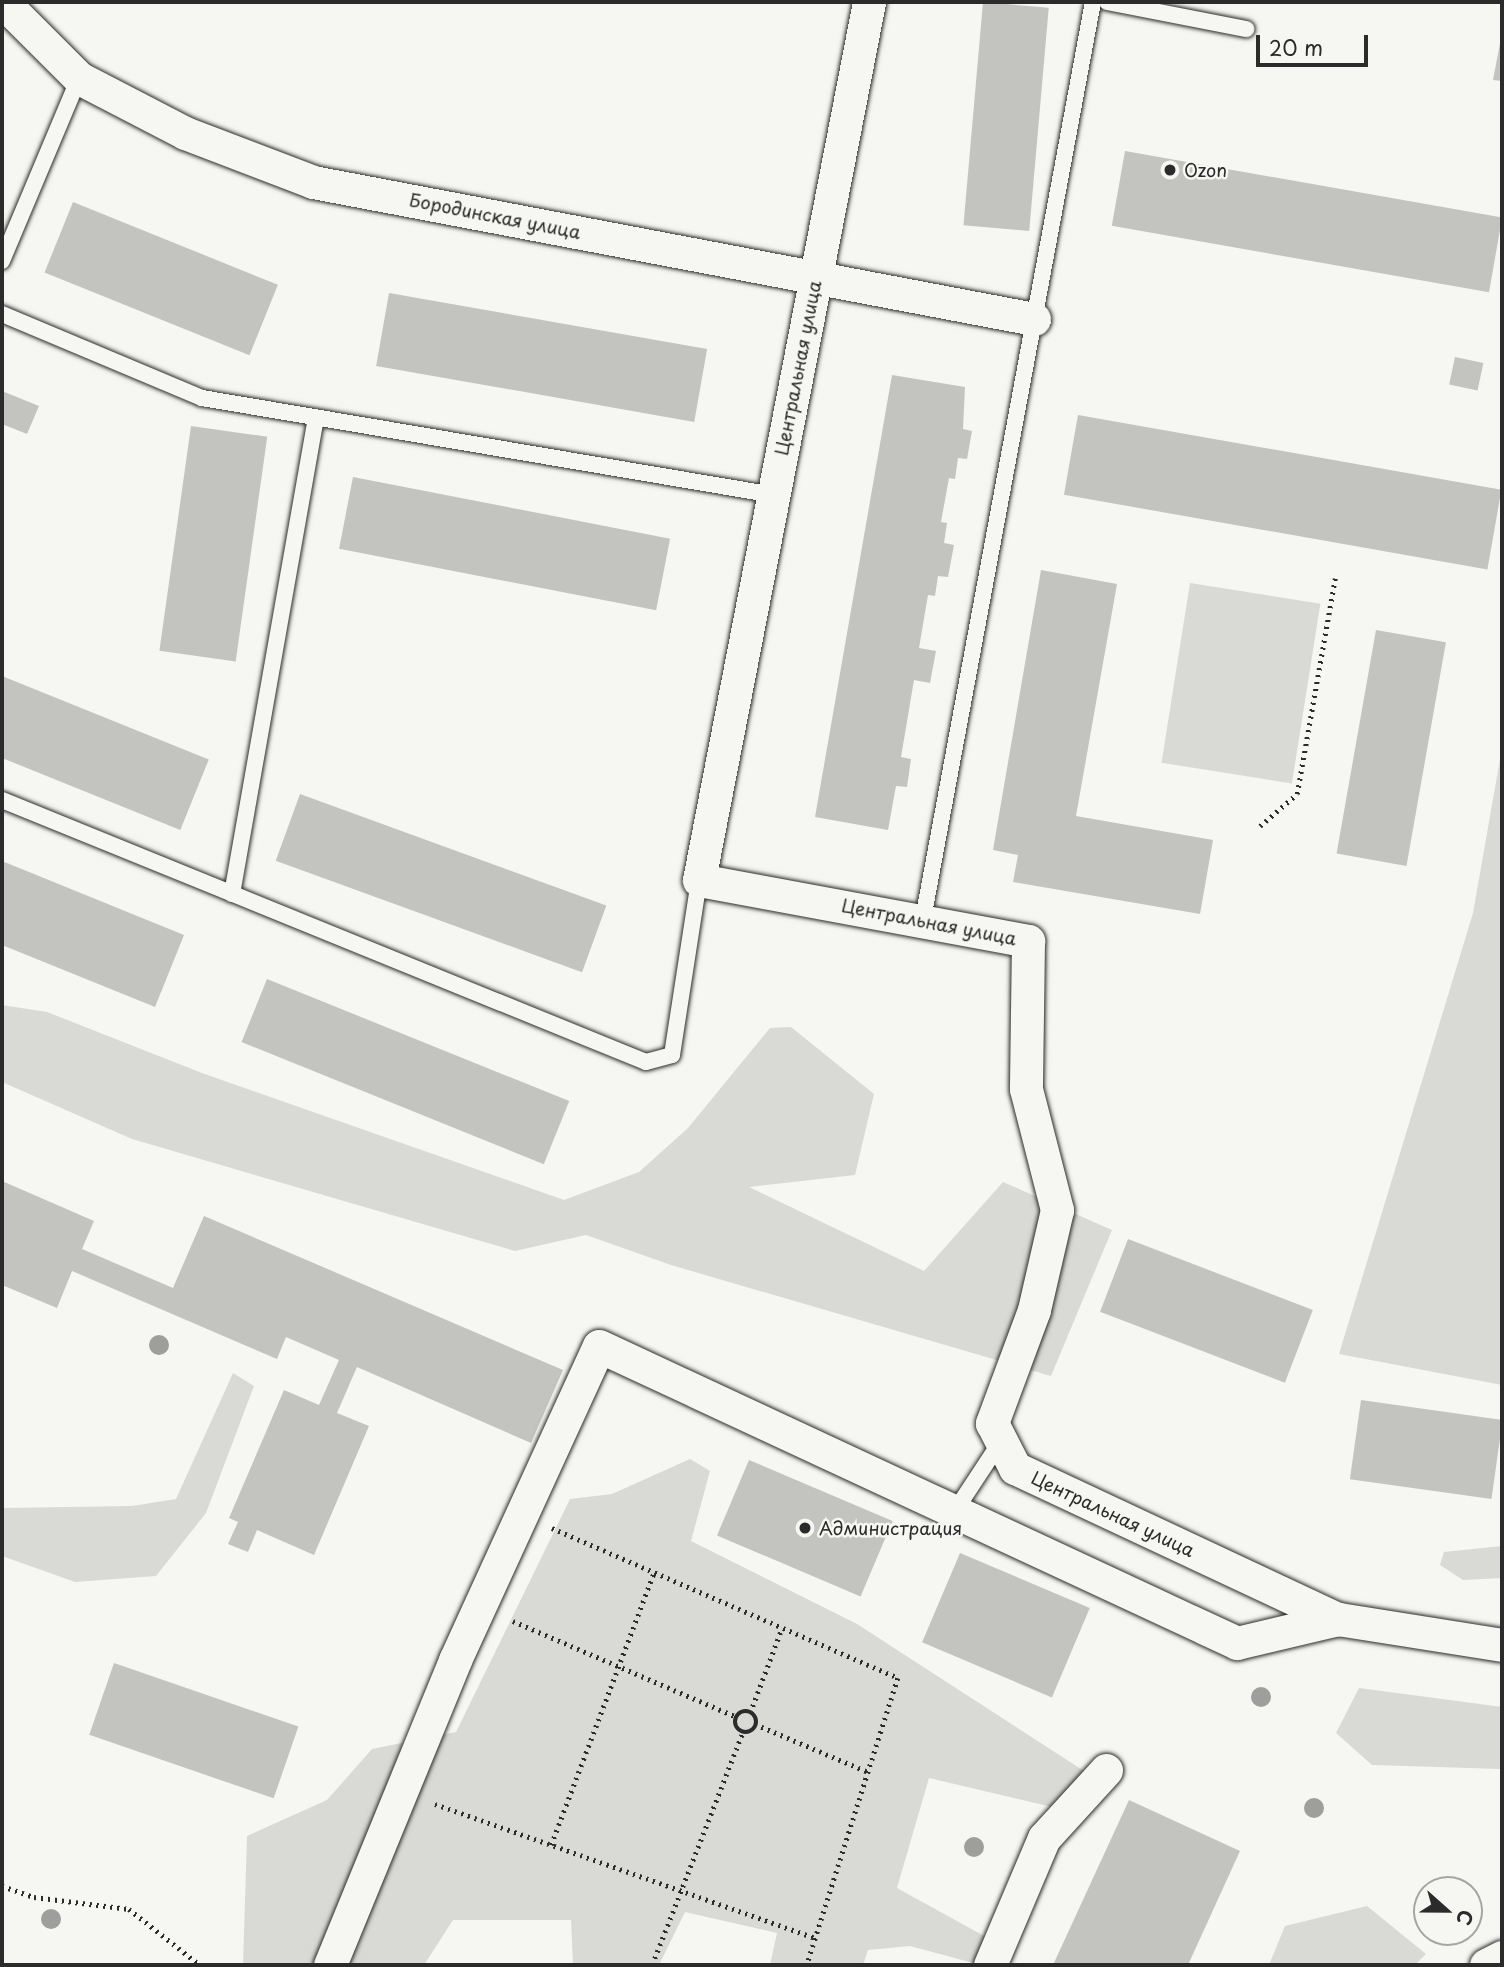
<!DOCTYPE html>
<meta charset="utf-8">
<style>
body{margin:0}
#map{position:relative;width:1504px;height:1967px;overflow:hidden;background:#f6f6f2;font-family:"Playpen Sans",sans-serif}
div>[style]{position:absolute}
.green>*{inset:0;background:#d9d9d5;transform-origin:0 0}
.building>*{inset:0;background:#c3c3c0;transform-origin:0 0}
.path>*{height:4.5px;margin-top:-2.25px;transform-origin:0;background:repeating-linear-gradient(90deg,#2b2b2b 0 2px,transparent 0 7px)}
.path>.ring{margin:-2.25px;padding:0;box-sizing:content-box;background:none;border:4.5px solid #2b2b2b;border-radius:50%}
.roads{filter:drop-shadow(0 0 2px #2b2b2b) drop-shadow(0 0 2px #2b2b2b)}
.service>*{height:16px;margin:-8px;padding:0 8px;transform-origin:8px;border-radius:8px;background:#f6f6f2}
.minor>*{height:33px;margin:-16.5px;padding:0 16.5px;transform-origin:16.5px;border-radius:16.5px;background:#f6f6f2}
.trees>*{width:20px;height:20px;margin:-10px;border-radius:50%;background:#9e9e9c}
.dots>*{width:19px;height:19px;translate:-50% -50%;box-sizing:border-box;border:4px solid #f6f6f2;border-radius:50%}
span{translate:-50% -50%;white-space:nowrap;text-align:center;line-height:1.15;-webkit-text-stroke:5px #f6f6f2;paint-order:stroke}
.poi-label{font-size:18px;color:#2b2b2b}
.left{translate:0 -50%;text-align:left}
.street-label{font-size:18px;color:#2b2b2b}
.frame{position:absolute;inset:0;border:4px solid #2b2b2b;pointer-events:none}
.north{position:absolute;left:1413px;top:1876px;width:70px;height:70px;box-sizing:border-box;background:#f6f6f2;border:2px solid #a5a5a2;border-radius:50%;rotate:111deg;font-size:19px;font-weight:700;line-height:28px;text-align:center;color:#2b2b2b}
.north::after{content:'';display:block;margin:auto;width:24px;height:32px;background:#2b2b2b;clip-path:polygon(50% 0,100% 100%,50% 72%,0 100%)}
.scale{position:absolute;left:1256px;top:35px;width:112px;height:32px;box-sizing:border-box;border:4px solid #2b2b2b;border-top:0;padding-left:9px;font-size:21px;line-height:24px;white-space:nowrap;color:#2b2b2b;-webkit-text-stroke:5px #f6f6f2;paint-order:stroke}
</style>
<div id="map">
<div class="green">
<i style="left:1190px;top:583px;width:132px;height:182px;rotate:9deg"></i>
<i style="clip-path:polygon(1502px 748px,1502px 1385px,1339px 1354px,1473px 913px)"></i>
<i style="clip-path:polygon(2px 1005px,47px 1012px,202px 1073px,564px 1200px,639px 1172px,688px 1128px,770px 1028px,791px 1027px,874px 1094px,855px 1175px,749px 1187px,924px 1271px,1003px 1182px,1112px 1230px,1051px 1376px,671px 1265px,586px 1235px,515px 1251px,132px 1139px,2px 1082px)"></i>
<i style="clip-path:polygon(233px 1373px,254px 1386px,206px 1513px,156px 1576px,75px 1582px,2px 1556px,2px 1508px,132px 1506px,176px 1499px)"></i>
<i style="clip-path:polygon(690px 1459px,710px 1471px,691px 1541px,857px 1624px,1084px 1771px,1082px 1814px,929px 1778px,897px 1888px,995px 1942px,977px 1964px,910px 1946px,868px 1950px,863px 1965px,770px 1965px,777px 1933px,685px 1912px,659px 1965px,573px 1965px,571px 1920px,453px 1920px,424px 1965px,243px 1965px,247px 1836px,327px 1800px,372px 1749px,456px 1732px,570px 1499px,612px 1494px)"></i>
<i style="clip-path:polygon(1502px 1546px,1502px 1578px,1463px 1580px,1440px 1565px,1444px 1552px)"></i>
<i style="clip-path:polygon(1359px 1688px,1502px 1707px,1502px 1769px,1372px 1765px,1336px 1733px)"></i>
<i style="clip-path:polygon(1367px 1906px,1426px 1954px,1415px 1965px,1269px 1965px,1285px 1926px)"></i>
</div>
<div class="building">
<i style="left:983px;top:2px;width:66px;height:224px;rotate:5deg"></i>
<i style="clip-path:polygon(1501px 38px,1502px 38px,1502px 81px,1493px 80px)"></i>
<i style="left:1125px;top:151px;width:383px;height:76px;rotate:10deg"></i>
<i style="left:73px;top:202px;width:221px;height:76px;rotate:22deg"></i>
<i style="left:389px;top:293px;width:323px;height:74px;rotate:10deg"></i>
<i style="left:1455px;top:357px;width:29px;height:28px;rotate:12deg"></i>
<i style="clip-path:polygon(892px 375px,965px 387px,963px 429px,972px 431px,967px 459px,958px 458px,955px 479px,949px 478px,941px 522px,947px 523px,944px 543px,954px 545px,948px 577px,938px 576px,935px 596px,928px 595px,919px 648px,936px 651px,930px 683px,914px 680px,901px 757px,911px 759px,907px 787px,896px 786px,888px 830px,815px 817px)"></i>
<i style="clip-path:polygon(2px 391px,39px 406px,27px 434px,2px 424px)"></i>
<i style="left:1078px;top:415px;width:430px;height:81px;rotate:10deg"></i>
<i style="left:191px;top:426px;width:77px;height:227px;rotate:8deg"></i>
<i style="left:353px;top:477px;width:323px;height:73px;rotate:11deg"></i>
<i style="clip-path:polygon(1041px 570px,1117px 584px,1076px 816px,1213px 840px,1200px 914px,1013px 882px,1018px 855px,993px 850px)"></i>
<i style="left:1376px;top:630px;width:71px;height:227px;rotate:10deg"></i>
<i style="left:2px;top:676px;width:223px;height:76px;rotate:22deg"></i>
<i style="left:300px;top:794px;width:326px;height:71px;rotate:20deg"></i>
<i style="clip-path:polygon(2px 861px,184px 935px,155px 1007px,2px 945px)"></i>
<i style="left:267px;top:979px;width:326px;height:68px;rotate:22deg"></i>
<i style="clip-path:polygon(2px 1181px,94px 1221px,82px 1249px,173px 1288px,204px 1216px,563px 1370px,531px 1443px,357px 1367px,337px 1413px,369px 1426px,314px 1555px,257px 1530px,248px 1552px,228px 1544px,238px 1522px,229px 1518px,284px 1390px,319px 1405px,339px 1360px,286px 1337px,277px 1359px,72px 1271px,57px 1308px,2px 1285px)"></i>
<i style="left:1128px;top:1239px;width:198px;height:78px;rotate:21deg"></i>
<i style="left:1361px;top:1400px;width:143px;height:80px;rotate:8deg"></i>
<i style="left:749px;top:1460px;width:156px;height:82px;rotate:23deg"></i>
<i style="left:960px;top:1553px;width:141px;height:97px;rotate:23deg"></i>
<i style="left:114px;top:1663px;width:195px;height:76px;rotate:19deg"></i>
<i style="clip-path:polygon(1129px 1800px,1240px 1851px,1188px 1965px,1053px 1965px)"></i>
</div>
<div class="path">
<i style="left:1260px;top:826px;width:49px;rotate:-40.9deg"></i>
<i style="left:1297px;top:794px;width:219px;rotate:-80deg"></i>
<i style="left:552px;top:1528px;width:377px;rotate:23.4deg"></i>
<i style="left:898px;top:1678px;width:301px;rotate:107.6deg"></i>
<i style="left:513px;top:1621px;width:244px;rotate:23.2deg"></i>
<i class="ring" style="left:735px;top:1711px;width:17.5px;height:17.5px"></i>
<i style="left:750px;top:1713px;width:91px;rotate:-69.4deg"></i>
<i style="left:755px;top:1724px;width:123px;rotate:23deg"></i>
<i style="left:435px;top:1804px;width:403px;rotate:19.4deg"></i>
<i style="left:551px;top:1845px;width:292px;rotate:-69.3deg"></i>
<i style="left:2px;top:1886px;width:34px;rotate:19deg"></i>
<i style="left:34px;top:1897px;width:96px;rotate:7.2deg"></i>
<i style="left:129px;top:1909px;width:90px;rotate:38.3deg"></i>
<i style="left:652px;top:1965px;width:250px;rotate:-68.7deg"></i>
</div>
<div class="roads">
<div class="service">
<i style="left:1107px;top:2px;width:142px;rotate:11deg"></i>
<i style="left:2px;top:261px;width:199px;rotate:-67.2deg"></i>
<i style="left:2px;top:314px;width:217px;rotate:22.8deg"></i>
<i style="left:202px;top:398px;width:580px;rotate:9.62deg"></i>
<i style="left:2px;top:800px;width:695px;rotate:22.14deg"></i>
<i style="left:646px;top:1062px;width:27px;rotate:-15deg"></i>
<i style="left:672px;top:1055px;width:177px;rotate:-81.2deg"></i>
<i style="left:232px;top:894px;width:483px;rotate:-80deg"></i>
<i style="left:923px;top:919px;width:933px;rotate:-79.5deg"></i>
<i style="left:955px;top:1511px;width:84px;rotate:-56.7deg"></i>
</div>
<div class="minor">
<i style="left:3px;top:2px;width:107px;rotate:45deg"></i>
<i style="left:79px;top:78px;width:119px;rotate:27.4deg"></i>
<i style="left:185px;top:133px;width:137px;rotate:20.9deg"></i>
<i style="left:313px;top:182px;width:734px;rotate:10.76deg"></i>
<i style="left:869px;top:2px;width:894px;rotate:100.96deg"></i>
<i style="left:699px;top:880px;width:335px;rotate:10.5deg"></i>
<i style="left:1028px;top:941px;width:148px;rotate:90.8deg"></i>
<i style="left:1026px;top:1089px;width:125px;rotate:75.6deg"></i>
<i style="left:1057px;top:1210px;width:103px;rotate:103deg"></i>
<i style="left:1034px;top:1310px;width:121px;rotate:110.4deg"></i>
<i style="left:992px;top:1423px;width:51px;rotate:62.9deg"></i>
<i style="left:1015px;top:1468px;width:357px;rotate:25.1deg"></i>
<i style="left:1338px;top:1619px;width:166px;rotate:9deg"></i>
<i style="left:330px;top:1965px;width:330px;rotate:-67.7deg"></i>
<i style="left:455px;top:1660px;width:345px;rotate:-65.4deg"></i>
<i style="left:599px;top:1346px;width:704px;rotate:24.96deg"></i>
<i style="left:1237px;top:1643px;width:104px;rotate:-13.4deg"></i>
<i style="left:990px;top:1965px;width:138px;rotate:-67deg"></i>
<i style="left:1044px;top:1838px;width:92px;rotate:-47.6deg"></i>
<i style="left:1486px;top:1965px;width:18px;rotate:-27deg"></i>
</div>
</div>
<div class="trees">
<i style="left:159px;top:1345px"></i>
<i style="left:1261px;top:1697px"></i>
<i style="left:1314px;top:1808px"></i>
<i style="left:974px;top:1847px"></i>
<i style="left:51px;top:1919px"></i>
</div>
<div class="dots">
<i style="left:1170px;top:170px;background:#2b2b2b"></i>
<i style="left:805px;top:1528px;background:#2b2b2b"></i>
</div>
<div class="poi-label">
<span class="left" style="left:1184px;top:170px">Ozon</span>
<span class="left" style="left:819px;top:1528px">Администрация</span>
</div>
<div class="street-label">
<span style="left:495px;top:216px;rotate:11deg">Бородинская улица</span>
<span style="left:798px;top:368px;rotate:-79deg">Центральная улица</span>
<span style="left:929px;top:922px;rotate:11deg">Центральная улица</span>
<span style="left:1113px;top:1514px;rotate:25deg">Центральная улица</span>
</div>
<div class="frame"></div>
<div class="north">С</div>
<div class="scale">20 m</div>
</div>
